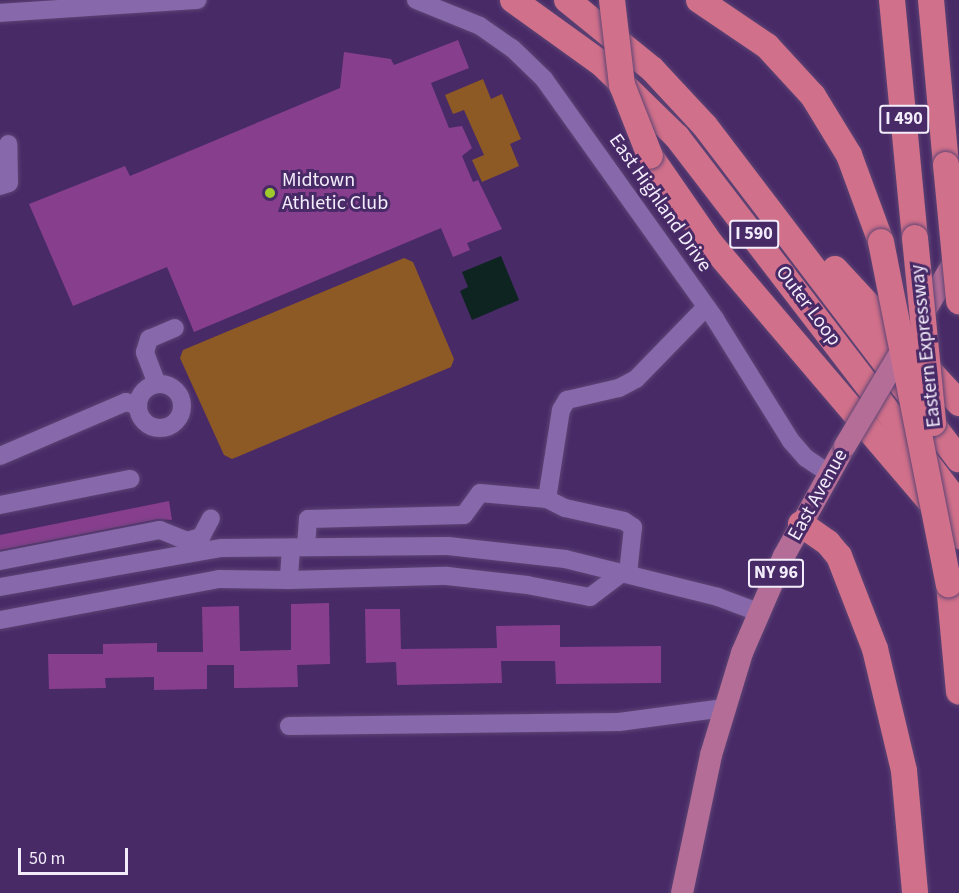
<!DOCTYPE html>
<style>
body{margin:0}
#map{position:relative;width:959px;height:893px;overflow:hidden;background:#482a67;font-family:"Source Sans 3",sans-serif}
div>[style]{position:absolute}
.green>*{inset:0;background:#8d5a25}
.water>*{inset:0;background:#0e2421}
.building>*{inset:0;background:#873f8d}
.roads{filter:drop-shadow(0 0 2px #5d4474) drop-shadow(0 0 2px #5d4474)}
.minor>*{height:18px;margin:-9px;padding:0 9px;transform-origin:9px;border-radius:9px;background:#8769ab}
.minor>.ring{margin:-9px;padding:0;box-sizing:content-box;background:none;border:18px solid #8769ab;border-radius:50%}
.major>*{height:22px;margin:-11px;padding:0 11px;transform-origin:11px;border-radius:11px;background:#b36d97}
.highway>*{height:26px;margin:-13px;padding:0 13px;transform-origin:13px;border-radius:13px;background:#d1708a}
.bridges{filter:drop-shadow(0 0 2px #5d4474) drop-shadow(0 0 2px #5d4474)}
.major-bridge>*{height:22px;margin:-11px;padding:0 11px;transform-origin:11px;border-radius:11px;background:#b36d97}
.highway-bridge>*{height:26px;margin:-13px;padding:0 13px;transform-origin:13px;border-radius:13px;background:#d1708a}
.dots>*{width:16px;height:16px;translate:-50% -50%;box-sizing:border-box;border:3px solid #482a67;border-radius:50%}
span{translate:-50% -50%;white-space:nowrap;text-align:center;line-height:1.15;-webkit-text-stroke:6px #482a67;paint-order:stroke}
.shield-label span{padding:2px 4px;background:#482a67;border:2px solid;border-radius:4px;-webkit-text-stroke-width:0}
.shield-label{font-size:18px;color:#f3edfb;font-weight:700}
.poi-label{font-size:20px;color:#f3edfb}
.left{translate:0 -50%;text-align:left}
.street-label{font-size:20px;color:#f3edfb}
.scale{position:absolute;left:18px;top:848px;width:110px;height:27px;box-sizing:border-box;border:3px solid #f3edfb;border-top:0;padding-left:8px;font-size:18px;line-height:21px;white-space:nowrap;color:#f3edfb;-webkit-text-stroke:4px #482a67;paint-order:stroke}
</style>
<div id="map">
<div class="green">
<i style="clip-path:polygon(483px 79px,491px 99px,502px 94px,521px 139px,510px 144px,519px 166px,482px 182px,472px 160px,484px 155px,464px 110px,453px 114px,445px 95px)"></i>
<i style="clip-path:polygon(404px 258px,413px 262px,454px 359px,451px 367px,232px 459px,224px 455px,180px 358px,183px 350px)"></i>
</div>
<div class="water">
<i style="clip-path:polygon(501px 256px,519px 300px,472px 320px,460px 291px,468px 287px,462px 272px)"></i>
</div>
<div class="building">
<i style="clip-path:polygon(458px 40px,469px 68px,431px 83px,449px 128px,462px 126px,472px 148px,462px 156px,473px 182px,478px 180px,502px 229px,467px 243px,470px 250px,453px 257px,441px 228px,194px 332px,167px 267px,73px 306px,29px 204px,125px 166px,130px 176px,340px 88px,344px 52px,391px 59px,394px 65px)"></i>
<i style="clip-path:polygon(169px 501px,172px 520px,158px 519px,0 550px,0 535px)"></i>
<i style="clip-path:polygon(329px 603px,330px 664px,297px 665px,298px 687px,234px 688px,234px 665px,207px 665px,207px 689px,154px 690px,154px 677px,105px 678px,106px 688px,49px 689px,48px 654px,103px 654px,103px 644px,157px 643px,157px 652px,203px 652px,202px 607px,239px 606px,240px 651px,291px 650px,291px 604px)"></i>
<i style="clip-path:polygon(365px 609px,400px 609px,401px 649px,497px 648px,496px 626px,560px 625px,560px 647px,661px 646px,661px 683px,556px 684px,555px 661px,501px 661px,502px 683px,397px 685px,396px 662px,366px 663px)"></i>
</div>
<div class="roads">
<div class="minor">
<i style="left:416px;top:0;width:69px;rotate:22.1deg"></i>
<i style="left:480px;top:26px;width:39px;rotate:35deg"></i>
<i style="left:512px;top:48px;width:45px;rotate:44.1deg"></i>
<i style="left:544px;top:79px;width:295px;rotate:54.5deg"></i>
<i style="left:715px;top:319px;width:144px;rotate:58.1deg"></i>
<i style="left:791px;top:441px;width:23px;rotate:49deg"></i>
<i style="left:806px;top:458px;width:27px;rotate:34deg"></i>
<i style="left:0;top:13px;width:198px;rotate:-3.8deg"></i>
<i style="left:0;top:186px;width:9px;rotate:-18deg"></i>
<i style="left:9px;top:183px;width:39px;rotate:-91deg"></i>
<i style="left:157px;top:384px;width:34px;rotate:-111deg"></i>
<i style="left:145px;top:352px;width:14px;rotate:-73deg"></i>
<i style="left:149px;top:339px;width:28px;rotate:-23deg"></i>
<i class="ring" style="left:138px;top:384px;width:26px;height:26px"></i>
<i style="left:0;top:456px;width:137px;rotate:-23.2deg"></i>
<i style="left:126px;top:402px;width:13px;rotate:18deg"></i>
<i style="left:547px;top:499px;width:20px;rotate:27deg"></i>
<i style="left:565px;top:508px;width:60px;rotate:12.4deg"></i>
<i style="left:624px;top:521px;width:11px;rotate:34deg"></i>
<i style="left:633px;top:527px;width:47px;rotate:96.1deg"></i>
<i style="left:0;top:505px;width:133px;rotate:-11.3deg"></i>
<i style="left:187px;top:541px;width:15px;rotate:-16deg"></i>
<i style="left:201px;top:537px;width:21px;rotate:-62deg"></i>
<i style="left:306px;top:547px;width:28px;rotate:-86deg"></i>
<i style="left:308px;top:519px;width:156px;rotate:-1.5deg"></i>
<i style="left:464px;top:515px;width:27px;rotate:-54deg"></i>
<i style="left:480px;top:493px;width:67px;rotate:5.1deg"></i>
<i style="left:547px;top:499px;width:90px;rotate:-81.1deg"></i>
<i style="left:561px;top:410px;width:12px;rotate:-59deg"></i>
<i style="left:567px;top:400px;width:53px;rotate:-13deg"></i>
<i style="left:619px;top:388px;width:19px;rotate:-28deg"></i>
<i style="left:636px;top:379px;width:100px;rotate:-45.8deg"></i>
<i style="left:291px;top:548px;width:32px;rotate:94deg"></i>
<i style="left:289px;top:580px;width:158px;rotate:-1.5deg"></i>
<i style="left:447px;top:576px;width:81px;rotate:6.4deg"></i>
<i style="left:527px;top:585px;width:64px;rotate:10.8deg"></i>
<i style="left:590px;top:597px;width:40px;rotate:-37deg"></i>
<i style="left:0;top:561px;width:163px;rotate:-11deg"></i>
<i style="left:160px;top:530px;width:29px;rotate:22deg"></i>
<i style="left:187px;top:541px;width:11px;rotate:75deg"></i>
<i style="left:0;top:587px;width:225px;rotate:-10deg"></i>
<i style="left:222px;top:548px;width:226px;rotate:-0.5deg"></i>
<i style="left:448px;top:546px;width:118px;rotate:6.3deg"></i>
<i style="left:565px;top:559px;width:158px;rotate:13.9deg"></i>
<i style="left:718px;top:597px;width:43px;rotate:20.6deg"></i>
<i style="left:0;top:620px;width:223px;rotate:-10.6deg"></i>
<i style="left:219px;top:579px;width:70px;rotate:0.8deg"></i>
<i style="left:289px;top:726px;width:330px;rotate:-0.7deg"></i>
<i style="left:619px;top:722px;width:106px;rotate:-7.6deg"></i>
</div>
<div class="major">
<i style="left:919px;top:321px;width:77px;rotate:-59.4deg"></i>
<i style="left:682px;top:893px;width:141px;rotate:-78.1deg"></i>
<i style="left:711px;top:755px;width:107px;rotate:-73.1deg"></i>
<i style="left:742px;top:653px;width:106px;rotate:-66.6deg"></i>
<i style="left:784px;top:556px;width:126px;rotate:-61deg"></i>
</div>
<div class="highway">
<i style="left:513px;top:0;width:110px;rotate:35.7deg"></i>
<i style="left:602px;top:64px;width:105px;rotate:44.2deg"></i>
<i style="left:677px;top:137px;width:464px;rotate:52.5deg"></i>
<i style="left:567px;top:0;width:109px;rotate:39.1deg"></i>
<i style="left:652px;top:69px;width:78px;rotate:47.1deg"></i>
<i style="left:705px;top:126px;width:419px;rotate:52.7deg"></i>
<i style="left:699px;top:0;width:82px;rotate:34.1deg"></i>
<i style="left:767px;top:46px;width:68px;rotate:47.4deg"></i>
<i style="left:813px;top:96px;width:69px;rotate:58.6deg"></i>
<i style="left:849px;top:155px;width:93px;rotate:69.8deg"></i>
<i style="left:892px;top:0;width:239px;rotate:84.5deg"></i>
<i style="left:931px;top:0;width:166px;rotate:84.8deg"></i>
<i style="left:650px;top:156px;width:106px;rotate:55.4deg"></i>
<i style="left:710px;top:243px;width:385px;rotate:49.6deg"></i>
<i style="left:835px;top:269px;width:183px;rotate:47.2deg"></i>
<i style="left:801px;top:524px;width:33px;rotate:35deg"></i>
<i style="left:828px;top:543px;width:17px;rotate:50deg"></i>
<i style="left:839px;top:556px;width:100px;rotate:68.8deg"></i>
<i style="left:875px;top:649px;width:125px;rotate:76.6deg"></i>
<i style="left:904px;top:771px;width:122px;rotate:84.8deg"></i>
<i style="left:949px;top:584px;width:108px;rotate:84.7deg"></i>
</div>
</div>
<div class="bridges">
<div class="major-bridge">
<i style="left:845px;top:446px;width:123px;rotate:-59.3deg"></i>
</div>
<div class="highway-bridge">
<i style="left:612px;top:0;width:86px;rotate:83.3deg"></i>
<i style="left:622px;top:85px;width:76px;rotate:68.5deg"></i>
<i style="left:946px;top:165px;width:137px;rotate:84.5deg"></i>
<i style="left:915px;top:238px;width:186px;rotate:84.4deg"></i>
<i style="left:881px;top:242px;width:349px;rotate:78.8deg"></i>
</div>
</div>
<div class="dots">
<i style="left:270px;top:193px;background:#9fca2d"></i>
</div>
<div class="shield-label">
<span style="left:904px;top:119px">I 490</span>
<span style="left:754px;top:234px">I 590</span>
<span style="left:776px;top:573px">NY 96</span>
</div>
<div class="poi-label">
<span class="left" style="left:282px;top:192px">Midtown<br>Athletic Club</span>
</div>
<div class="street-label">
<span style="left:660px;top:203px;rotate:55deg">East Highland Drive</span>
<span style="left:808px;top:306px;rotate:53deg">Outer Loop</span>
<span style="left:926px;top:346px;rotate:-96deg">Eastern Expressway</span>
<span style="left:818px;top:495px;rotate:-61deg">East Avenue</span>
</div>
<div class="scale">50 m</div>
</div>
